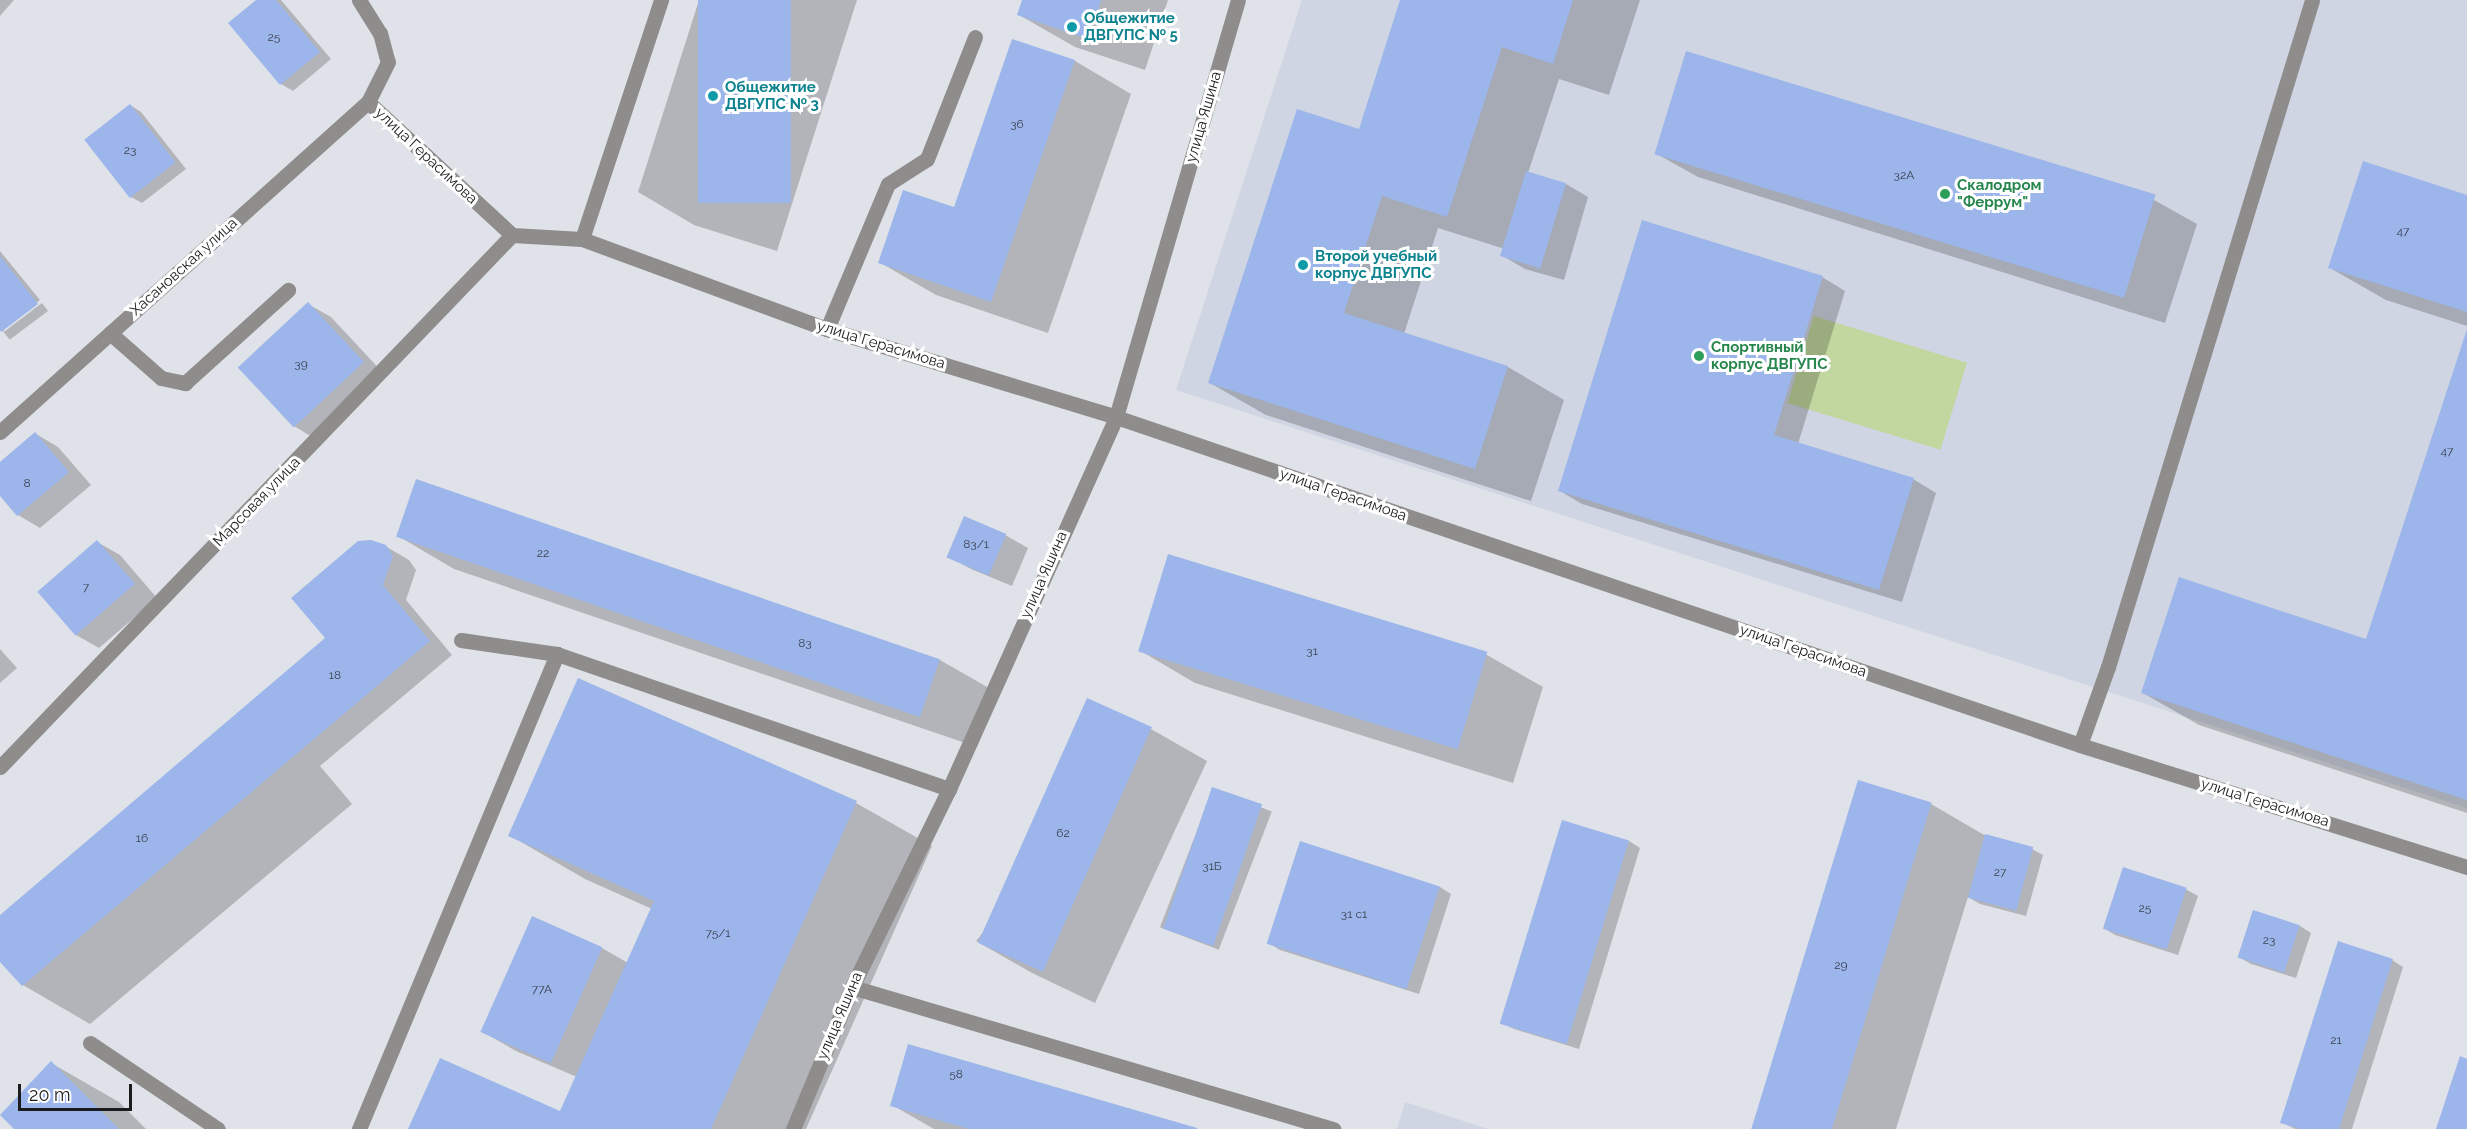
<!DOCTYPE html>
<meta charset="utf-8">
<style>
body{margin:0}
#map{position:relative;width:2467px;height:1129px;overflow:hidden;background:#dfe2e8;font-family:Raleway,sans-serif}
div>[style]{position:absolute}
.built>*{inset:0;background:#cfd5e2}
.green>*{inset:0;background:#c2d79f;transform-origin:0 0}
.shadow>*{inset:0;background:#0003;transform-origin:0 0}
.building>*{inset:0;background:#9cb5ea;transform-origin:0 0}
.service>*{height:15px;margin:-7.5px;padding:0 7.5px;transform-origin:7.5px;border-radius:7.5px;background:#8f8c8c}
.minor>*{height:15px;margin:-7.5px;padding:0 7.5px;transform-origin:7.5px;border-radius:7.5px;background:#8f8c8c}
.dots>*{width:16px;height:16px;translate:-50% -50%;box-sizing:border-box;border:3px solid #fff;border-radius:50%}
span{translate:-50% -50%;white-space:nowrap;text-align:center;line-height:1.15;-webkit-text-stroke:6px #fff;paint-order:stroke}
.number-label{font-size:12px;color:#3b4251}
.number-label span{-webkit-text-stroke-width:0}
.culture-label{font-size:15px;color:#0d838f;font-weight:700}
.left{translate:0 -50%;text-align:left}
.street-label{font-size:15px;color:#1b1c1e}
.leisure-label{font-size:15px;color:#27864d;font-weight:700}
.scale{position:absolute;left:18px;top:1084px;width:114px;height:27px;box-sizing:border-box;border:3px solid #1b1c1e;border-top:0;padding-left:8px;font-size:18px;line-height:21px;white-space:nowrap;color:#1b1c1e;-webkit-text-stroke:4px #fff;paint-order:stroke}
</style>
<div id="map">
<div class="built">
<i style="clip-path:polygon(1302px 0,2467px 0,2467px 808px,1176px 390px)"></i>
<i style="clip-path:polygon(1405px 1102px,1488px 1129px,1397px 1129px)"></i>
</div>
<div class="green">
<i style="left:1814px;top:316px;width:160px;height:91px;rotate:17deg"></i>
</div>
<div class="shadow">
<i style="clip-path:polygon(0 0,14px 0,0 16px)"></i>
<i style="clip-path:polygon(258px 0,281px 0,331px 59px,293px 91px,281px 84px,230px 24px)"></i>
<i style="clip-path:polygon(699px 0,857px 0,777px 251px,694px 225px,638px 192px)"></i>
<i style="clip-path:polygon(1024px 0,1168px 0,1145px 70px,1075px 47px,1019px 15px)"></i>
<i style="clip-path:polygon(1402px 0,1640px 0,1609px 95px,1559px 79px,1528px 173px,1566px 184px,1588px 197px,1564px 280px,1525px 269px,1503px 256px,1505px 249px,1438px 228px,1404px 334px,1508px 367px,1564px 400px,1531px 501px,1266px 415px,1210px 383px,1360px 131px)"></i>
<i style="clip-path:polygon(1013px 41px,1075px 61px,1131px 94px,1048px 333px,936px 295px,879px 262px,955px 208px)"></i>
<i style="clip-path:polygon(130px 105px,141px 112px,186px 169px,142px 203px,131px 197px)"></i>
<i style="clip-path:polygon(1655px 153px,2154px 200px,2197px 224px,2165px 323px,1698px 177px)"></i>
<i style="clip-path:polygon(2467px 196px,2467px 326px,2386px 300px,2330px 268px)"></i>
<i style="clip-path:polygon(0 251px,40px 300px,4px 328px,4px 332px,0 328px)"></i>
<i style="clip-path:polygon(1822px 277px,1845px 291px,1798px 444px,1913px 479px,1936px 493px,1902px 602px,1582px 504px,1560px 491px)"></i>
<i style="left:42px;top:303px;width:10px;height:48px;rotate:53deg"></i>
<i style="clip-path:polygon(308px 304px,331px 317px,386px 376px,317px 440px,294px 426px)"></i>
<i style="clip-path:polygon(2467px 332px,2467px 813px,2199px 725px,2143px 693px,2367px 641px)"></i>
<i style="clip-path:polygon(36px 434px,58px 447px,91px 485px,40px 528px,18px 515px,0 494px,0 464px)"></i>
<i style="clip-path:polygon(1005px 535px,1028px 548px,1012px 586px,971px 569px,948px 556px)"></i>
<i style="clip-path:polygon(398px 536px,940px 660px,996px 692px,977px 747px,454px 569px)"></i>
<i style="clip-path:polygon(97px 542px,120px 555px,157px 598px,99px 648px,76px 635px)"></i>
<i style="clip-path:polygon(385px 546px,409px 560px,416px 570px,406px 600px,452px 655px,320px 766px,352px 804px,90px 1024px,23px 985px,0 960px,0 917px,327px 638px)"></i>
<i style="clip-path:polygon(1169px 556px,1487px 655px,1543px 687px,1513px 783px,1195px 683px,1139px 650px)"></i>
<i style="clip-path:polygon(0 649px,17px 668px,0 683px)"></i>
<i style="clip-path:polygon(1151px 729px,1207px 761px,1095px 1003px,1032px 973px,976px 941px)"></i>
<i style="clip-path:polygon(1859px 782px,1931px 804px,1986px 836px,2032px 849px,2043px 855px,2026px 916px,1980px 904px,1968px 897px,1896px 1129px,1752px 1129px)"></i>
<i style="left:1213px;top:789px;width:63px;height:148px;rotate:21deg"></i>
<i style="clip-path:polygon(856px 803px,932px 846px,806px 1129px,410px 1129px,561px 1113px,577px 1077px,516px 1051px,483px 1032px,602px 948px,628px 963px,652px 909px,585px 879px,509px 835px)"></i>
<i style="clip-path:polygon(1629px 841px,1640px 848px,1579px 1049px,1514px 1029px,1503px 1023px)"></i>
<i style="clip-path:polygon(1301px 843px,1440px 887px,1451px 894px,1419px 994px,1280px 950px,1269px 943px)"></i>
<i style="clip-path:polygon(2124px 869px,2187px 890px,2198px 896px,2178px 955px,2115px 935px,2104px 928px)"></i>
<i style="clip-path:polygon(2254px 912px,2300px 926px,2311px 933px,2296px 978px,2251px 964px,2239px 957px)"></i>
<i style="clip-path:polygon(2392px 960px,2403px 967px,2352px 1129px,2295px 1129px,2282px 1122px)"></i>
<i style="clip-path:polygon(51px 1063px,119px 1102px,146px 1129px,16px 1129px)"></i>
<i style="clip-path:polygon(892px 1105px,1193px 1129px,934px 1129px)"></i>
</div>
<div class="building">
<i style="clip-path:polygon(256px 0,276px 0,320px 52px,280px 85px,228px 23px)"></i>
<i style="left:698px;top:0;width:93px;height:203px"></i>
<i style="clip-path:polygon(1022px 0,1101px 0,1088px 39px,1017px 15px)"></i>
<i style="clip-path:polygon(1400px 0,1573px 0,1553px 64px,1502px 47px,1447px 217px,1382px 196px,1344px 313px,1508px 366px,1475px 469px,1208px 383px,1297px 109px,1359px 129px)"></i>
<i style="clip-path:polygon(1012px 39px,1075px 60px,991px 302px,878px 263px,903px 190px,954px 207px)"></i>
<i style="left:1686px;top:51px;width:491px;height:108px;rotate:17deg"></i>
<i style="left:130px;top:104px;width:74px;height:58px;rotate:52deg"></i>
<i style="clip-path:polygon(2363px 161px,2467px 195px,2467px 312px,2328px 268px)"></i>
<i style="left:1526px;top:171px;width:42px;height:89px;rotate:17deg"></i>
<i style="clip-path:polygon(1642px 220px,1823px 276px,1774px 435px,1914px 478px,1879px 590px,1558px 491px)"></i>
<i style="clip-path:polygon(0 256px,38px 304px,1px 332px,0 330px)"></i>
<i style="left:308px;top:302px;width:82px;height:96px;rotate:47deg"></i>
<i style="clip-path:polygon(2467px 329px,2467px 800px,2141px 693px,2179px 577px,2366px 639px)"></i>
<i style="clip-path:polygon(35px 432px,69px 472px,17px 516px,0 496px,0 462px)"></i>
<i style="left:416px;top:479px;width:554px;height:61px;rotate:19deg"></i>
<i style="left:964px;top:516px;width:46px;height:45px;rotate:23deg"></i>
<i style="left:97px;top:540px;width:58px;height:79px;rotate:49deg"></i>
<i style="clip-path:polygon(371px 540px,386px 545px,393px 556px,383px 585px,430px 641px,22px 986px,0 962px,0 915px,325px 638px,291px 598px,358px 541px)"></i>
<i style="left:1168px;top:554px;width:334px;height:102px;rotate:17deg"></i>
<i style="clip-path:polygon(578px 678px,857px 801px,711px 1129px,408px 1129px,440px 1058px,560px 1111px,654px 901px,508px 836px)"></i>
<i style="left:1087px;top:698px;width:71px;height:268px;rotate:24deg"></i>
<i style="left:1858px;top:780px;width:77px;height:365px;rotate:17deg"></i>
<i style="left:1212px;top:787px;width:53px;height:150px;rotate:19deg"></i>
<i style="left:1562px;top:820px;width:70px;height:213px;rotate:17deg"></i>
<i style="left:1985px;top:834px;width:50px;height:66px;rotate:15deg"></i>
<i style="left:1300px;top:841px;width:147px;height:108px;rotate:18deg"></i>
<i style="left:2123px;top:867px;width:67px;height:65px;rotate:18deg"></i>
<i style="left:2253px;top:910px;width:49px;height:50px;rotate:18deg"></i>
<i style="left:532px;top:916px;width:77px;height:127px;rotate:24deg"></i>
<i style="clip-path:polygon(2338px 941px,2393px 959px,2339px 1129px,2301px 1129px,2280px 1123px)"></i>
<i style="clip-path:polygon(908px 1044px,1197px 1128px,1197px 1129px,969px 1129px,890px 1106px)"></i>
<i style="clip-path:polygon(2460px 1056px,2467px 1059px,2467px 1129px,2436px 1129px)"></i>
<i style="clip-path:polygon(51px 1061px,119px 1129px,14px 1129px,0 1115px)"></i>
</div>
<div class="service">
<i style="left:582px;top:239px;width:252px;rotate:-71.7deg"></i>
<i style="left:827px;top:329px;width:157px;rotate:-67.2deg"></i>
<i style="left:888px;top:184px;width:46px;rotate:-32.7deg"></i>
<i style="left:927px;top:159px;width:131px;rotate:-68.5deg"></i>
<i style="left:110px;top:333px;width:68px;rotate:41.4deg"></i>
<i style="left:161px;top:378px;width:25px;rotate:12deg"></i>
<i style="left:185px;top:383px;width:139px;rotate:-42.1deg"></i>
<i style="left:461px;top:640px;width:97px;rotate:8.3deg"></i>
<i style="left:557px;top:654px;width:415px;rotate:19deg"></i>
<i style="left:2080px;top:745px;width:83px;rotate:-70.3deg"></i>
<i style="left:2108px;top:667px;width:697px;rotate:-72.99deg"></i>
<i style="left:852px;top:987px;width:502px;rotate:16.45deg"></i>
<i style="left:90px;top:1043px;width:154px;rotate:33.9deg"></i>
<i style="left:359px;top:1129px;width:515px;rotate:-67.37deg"></i>
</div>
<div class="minor">
<i style="left:359px;top:0;width:39px;rotate:58deg"></i>
<i style="left:380px;top:33px;width:30px;rotate:75deg"></i>
<i style="left:388px;top:62px;width:45px;rotate:116.6deg"></i>
<i style="left:368px;top:102px;width:196px;rotate:42.7deg"></i>
<i style="left:512px;top:235px;width:70px;rotate:3.3deg"></i>
<i style="left:582px;top:239px;width:261px;rotate:20.2deg"></i>
<i style="left:827px;top:329px;width:302px;rotate:16.9deg"></i>
<i style="left:1116px;top:417px;width:1018px;rotate:18.79deg"></i>
<i style="left:2080px;top:745px;width:406px;rotate:17.5deg"></i>
<i style="left:0;top:432px;width:494px;rotate:-41.9deg"></i>
<i style="left:0;top:767px;width:738px;rotate:-46.1deg"></i>
<i style="left:793px;top:1129px;width:154px;rotate:-67.4deg"></i>
<i style="left:852px;top:987px;width:220px;rotate:-63.9deg"></i>
<i style="left:949px;top:789px;width:408px;rotate:-65.8deg"></i>
<i style="left:1116px;top:417px;width:434px;rotate:-73.7deg"></i>
</div>
<div class="dots">
<i style="left:1072px;top:27px;background:#0f9aa8"></i>
<i style="left:713px;top:96px;background:#0f9aa8"></i>
<i style="left:1945px;top:194px;background:#2e9e5b"></i>
<i style="left:1303px;top:265px;background:#0f9aa8"></i>
<i style="left:1699px;top:356px;background:#2e9e5b"></i>
</div>
<div class="number-label">
<span style="left:274px;top:38px">25</span>
<span style="left:1017px;top:125px">36</span>
<span style="left:130px;top:151px">23</span>
<span style="left:1904px;top:176px">32А</span>
<span style="left:2403px;top:232px">47</span>
<span style="left:301px;top:365px">39</span>
<span style="left:2447px;top:452px">47</span>
<span style="left:27px;top:484px">8</span>
<span style="left:976px;top:545px">83/1</span>
<span style="left:543px;top:554px">22</span>
<span style="left:86px;top:588px">7</span>
<span style="left:805px;top:644px">83</span>
<span style="left:1312px;top:652px">31</span>
<span style="left:335px;top:676px">18</span>
<span style="left:1063px;top:834px">62</span>
<span style="left:142px;top:839px">16</span>
<span style="left:1212px;top:867px">31Б</span>
<span style="left:2000px;top:873px">27</span>
<span style="left:2145px;top:909px">25</span>
<span style="left:1354px;top:915px">31 с1</span>
<span style="left:718px;top:934px">75/1</span>
<span style="left:2269px;top:941px">23</span>
<span style="left:1841px;top:966px">29</span>
<span style="left:542px;top:990px">77А</span>
<span style="left:2336px;top:1041px">21</span>
<span style="left:956px;top:1075px">58</span>
</div>
<div class="culture-label">
<span class="left" style="left:1084px;top:27px">Общежитие<br>ДВГУПС № 5</span>
<span class="left" style="left:725px;top:96px">Общежитие<br>ДВГУПС № 3</span>
<span class="left" style="left:1315px;top:265px">Второй учебный<br>корпус ДВГУПС</span>
</div>
<div class="street-label">
<span style="left:1204px;top:117px;rotate:-74deg">улица Яшина</span>
<span style="left:426px;top:156px;rotate:43deg">улица Герасимова</span>
<span style="left:184px;top:267px;rotate:-42deg">Хасановская улица</span>
<span style="left:881px;top:345px;rotate:17deg">улица Герасимова</span>
<span style="left:1343px;top:495px;rotate:19deg">улица Герасимова</span>
<span style="left:257px;top:502px;rotate:-46deg">Марсовая улица</span>
<span style="left:1044px;top:575px;rotate:-66deg">улица Яшина</span>
<span style="left:1803px;top:651px;rotate:19deg">улица Герасимова</span>
<span style="left:2265px;top:803px;rotate:17deg">улица Герасимова</span>
<span style="left:840px;top:1016px;rotate:-67deg">улица Яшина</span>
</div>
<div class="leisure-label">
<span class="left" style="left:1957px;top:194px">Скалодром<br>"Феррум"</span>
<span class="left" style="left:1711px;top:356px">Спортивный<br>корпус ДВГУПС</span>
</div>
<div class="scale">20 m</div>
</div>
